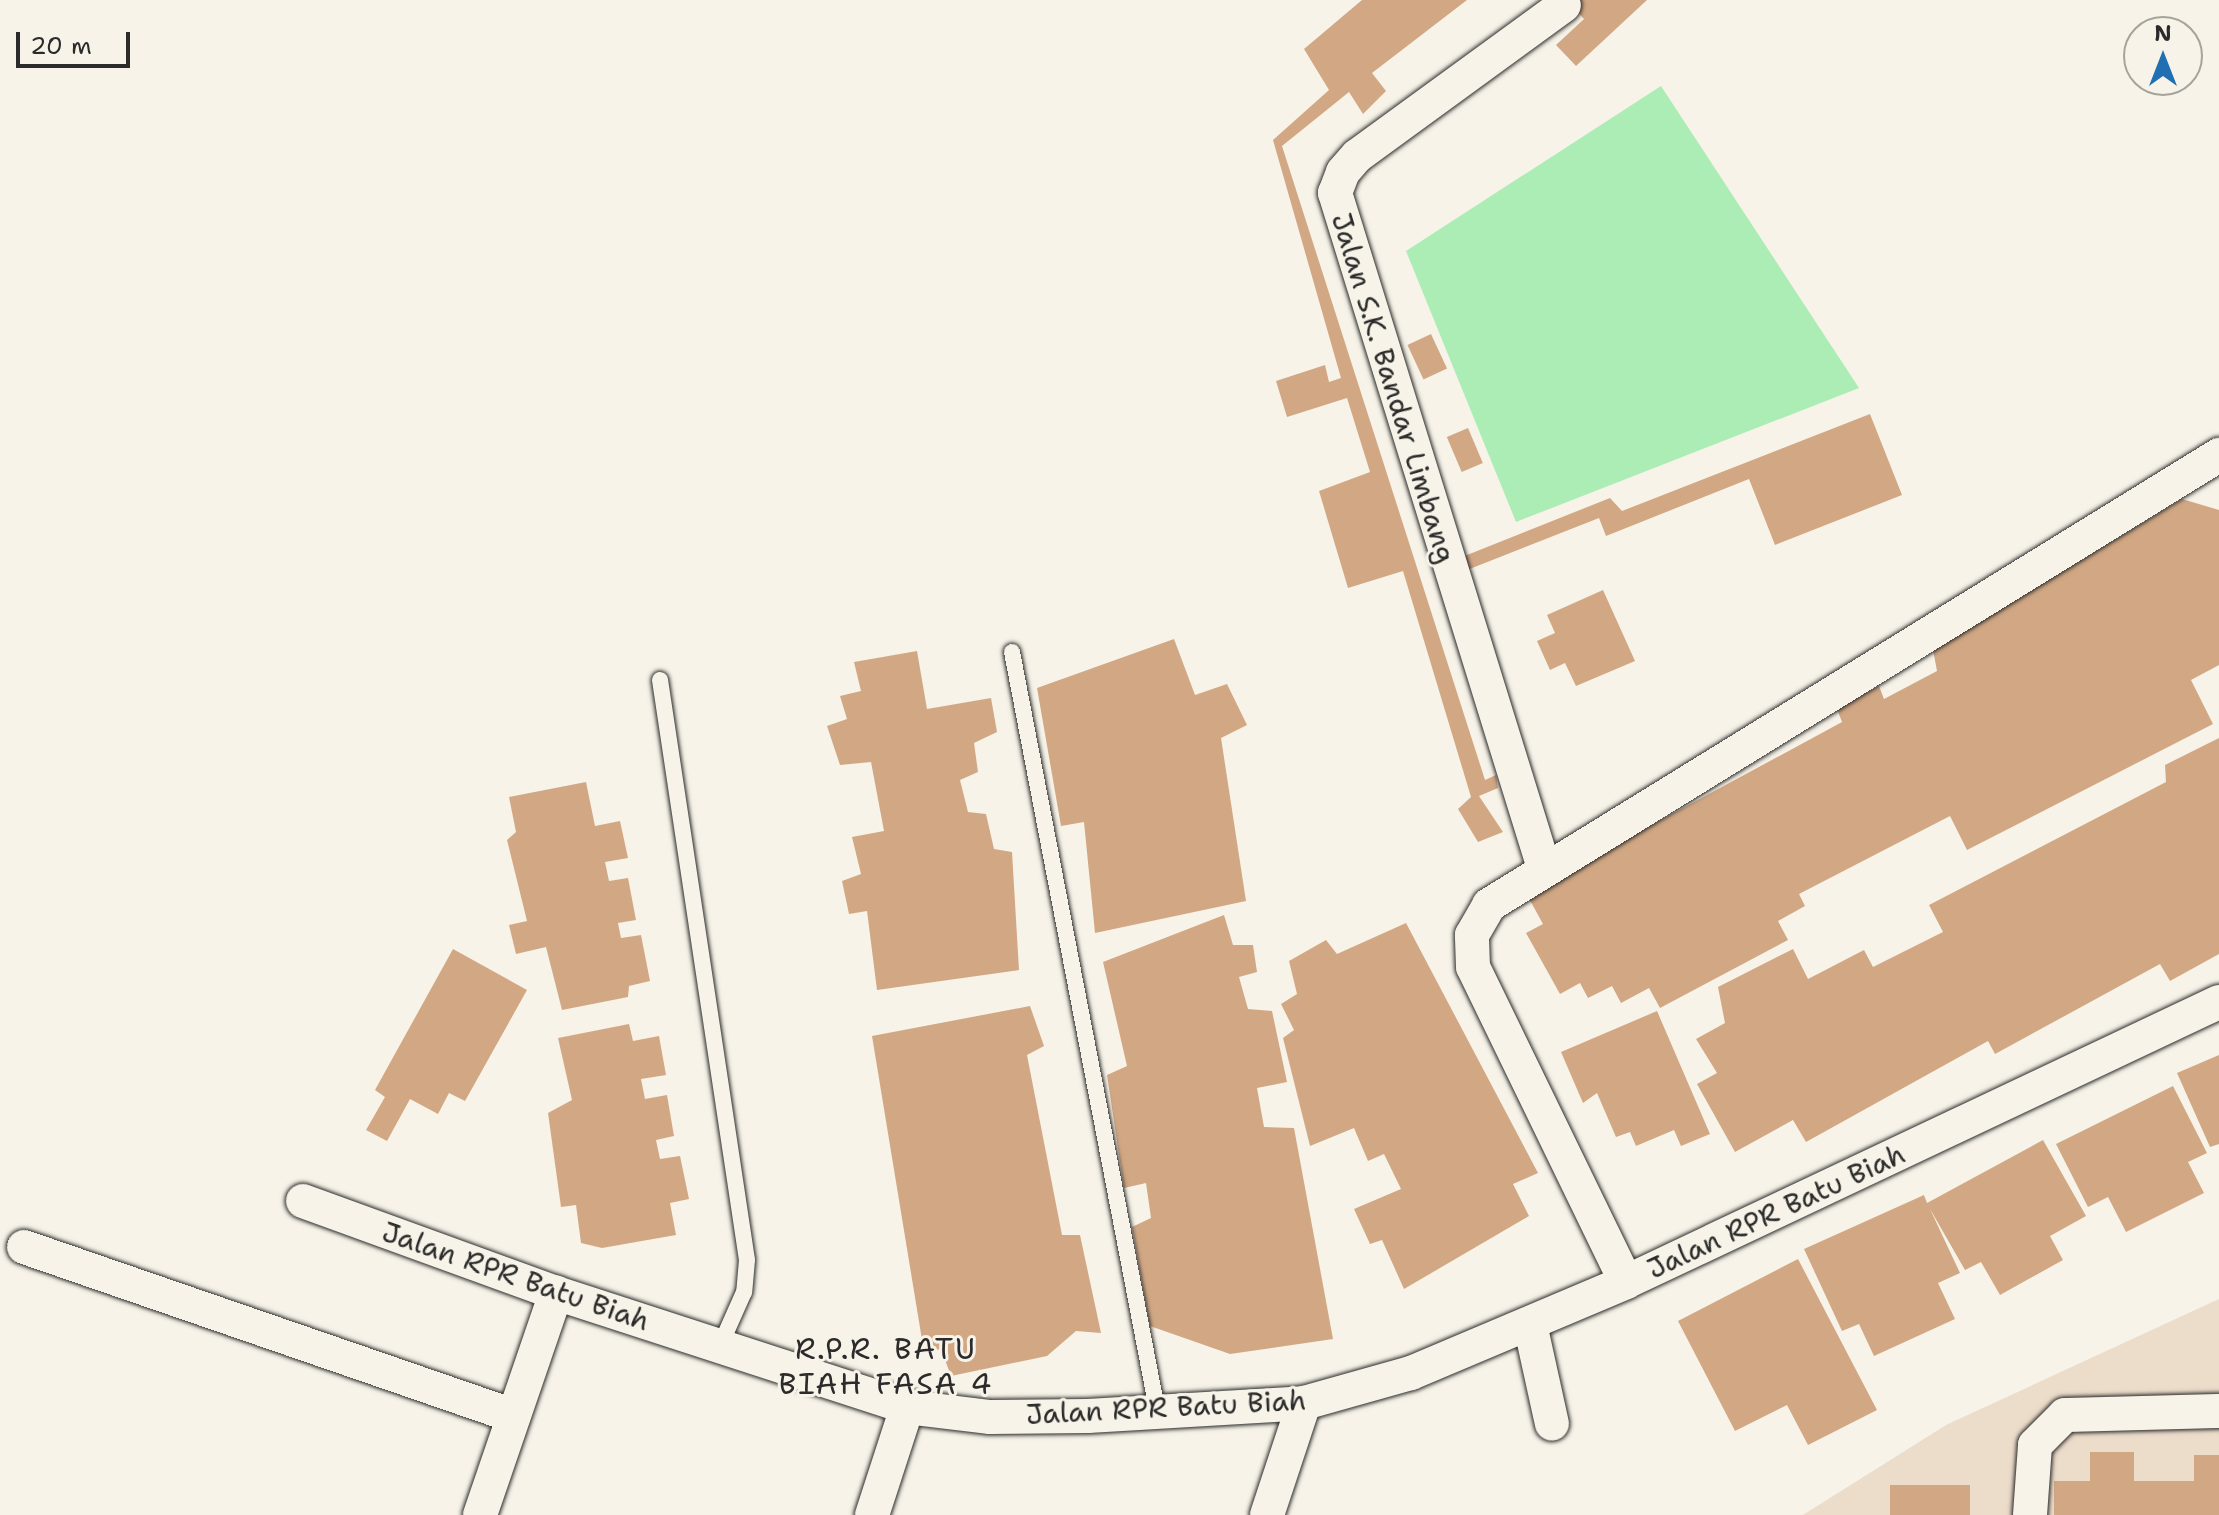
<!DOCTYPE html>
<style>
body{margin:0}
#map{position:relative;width:2219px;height:1515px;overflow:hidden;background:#f7f3e8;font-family:"Shantell Sans",sans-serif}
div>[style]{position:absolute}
.built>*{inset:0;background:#ecdcca}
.green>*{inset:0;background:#acedb5}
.building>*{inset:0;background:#d2a884;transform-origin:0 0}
.roads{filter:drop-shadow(0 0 2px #2b2b2b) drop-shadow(0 0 2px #2b2b2b)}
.lane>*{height:16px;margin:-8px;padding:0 8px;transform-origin:8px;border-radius:8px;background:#f7f3e8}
.street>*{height:34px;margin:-17px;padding:0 17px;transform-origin:17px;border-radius:17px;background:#f7f3e8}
span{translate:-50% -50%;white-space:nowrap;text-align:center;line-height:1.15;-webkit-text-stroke:6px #f7f3e8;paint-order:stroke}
.street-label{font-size:28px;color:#2b2b2b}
.neighbourhood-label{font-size:30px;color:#2b2b2b;letter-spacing:2px}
.north{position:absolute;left:2123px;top:16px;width:80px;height:80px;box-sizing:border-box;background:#f7f3e8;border:2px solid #a5a39c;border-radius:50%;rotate:0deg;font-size:22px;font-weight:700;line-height:32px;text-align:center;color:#2b2b2b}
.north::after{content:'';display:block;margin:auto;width:28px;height:36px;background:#1f6fb2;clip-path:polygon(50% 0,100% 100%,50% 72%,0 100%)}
.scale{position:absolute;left:16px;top:32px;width:114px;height:36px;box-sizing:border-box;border:4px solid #2b2b2b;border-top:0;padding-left:10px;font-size:24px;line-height:28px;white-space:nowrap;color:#2b2b2b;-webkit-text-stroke:6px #f7f3e8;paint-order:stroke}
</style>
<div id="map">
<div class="built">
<i style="clip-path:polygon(2219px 1299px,2219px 1515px,1803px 1515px,1946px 1425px)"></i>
</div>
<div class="green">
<i style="clip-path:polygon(1661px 86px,1859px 388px,1516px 522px,1406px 251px)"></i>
</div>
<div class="building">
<i style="clip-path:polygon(1362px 0,1467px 0,1372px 73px,1386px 91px,1363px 114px,1349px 92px,1282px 146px,1485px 780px,1496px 775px,1498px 788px,1479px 796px,1503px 832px,1478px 842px,1458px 809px,1471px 797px,1403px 571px,1348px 588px,1319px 491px,1370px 472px,1347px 398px,1287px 417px,1276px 381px,1325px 365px,1329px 382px,1341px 378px,1273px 140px,1329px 90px,1304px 49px)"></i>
<i style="clip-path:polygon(1566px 0,1647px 0,1576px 66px,1556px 45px,1584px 19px)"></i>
<i style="left:1431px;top:334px;width:38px;height:26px;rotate:65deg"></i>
<i style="clip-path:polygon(1870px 414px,1902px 495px,1775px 545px,1749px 479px,1606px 536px,1599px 518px,1462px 572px,1457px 559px,1610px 498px,1622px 511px)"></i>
<i style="left:1468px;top:428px;width:38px;height:23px;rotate:67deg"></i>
<i style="clip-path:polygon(2182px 499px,2219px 510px,2219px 665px,2191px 680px,2213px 724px,1967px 850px,1950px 816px,1799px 894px,1805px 906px,1778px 921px,1788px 940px,1660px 1008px,1649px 988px,1621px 1003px,1612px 986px,1588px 998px,1580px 983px,1560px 994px,1526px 933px,1543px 924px,1526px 893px,1842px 722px,1837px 709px,1879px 686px,1884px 699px,1937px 671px,1933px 650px)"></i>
<i style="clip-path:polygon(1603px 590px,1635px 661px,1576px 686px,1565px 663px,1550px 670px,1537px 641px,1555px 633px,1547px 615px)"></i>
<i style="clip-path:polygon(1174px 639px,1195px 695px,1227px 684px,1247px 725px,1221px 738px,1246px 901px,1095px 933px,1084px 822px,1061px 826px,1037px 688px)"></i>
<i style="clip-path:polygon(917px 651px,927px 709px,991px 698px,997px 732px,974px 743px,978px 772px,960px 780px,968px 812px,986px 814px,994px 849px,1012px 852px,1019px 970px,877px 990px,867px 911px,849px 914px,842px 881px,861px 874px,852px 837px,884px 831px,871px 762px,840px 765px,827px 726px,847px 719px,840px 696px,861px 691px,854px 662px)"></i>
<i style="clip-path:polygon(2219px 738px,2219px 954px,2170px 981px,2160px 964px,1995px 1054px,1988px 1041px,1806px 1142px,1793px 1120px,1735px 1152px,1697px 1084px,1717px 1073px,1696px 1039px,1725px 1023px,1718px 987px,1793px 949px,1808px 979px,1864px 950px,1873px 967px,1943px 932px,1929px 905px,2166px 782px,2165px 765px)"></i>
<i style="clip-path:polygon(586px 782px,595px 826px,620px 821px,628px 858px,605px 862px,609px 881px,628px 878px,636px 920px,618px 923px,621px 938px,641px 935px,650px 981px,629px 986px,628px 997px,562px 1010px,546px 947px,516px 954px,509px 925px,527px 921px,507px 840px,516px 832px,509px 797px)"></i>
<i style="clip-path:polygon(1224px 915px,1233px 945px,1253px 945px,1257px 972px,1239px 977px,1248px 1009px,1272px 1011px,1287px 1082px,1257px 1088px,1264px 1127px,1294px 1128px,1333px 1339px,1230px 1354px,1150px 1326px,1132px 1227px,1151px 1218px,1146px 1183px,1124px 1188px,1107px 1075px,1127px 1066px,1103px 962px)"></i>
<i style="clip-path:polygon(1406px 923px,1538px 1173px,1513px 1184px,1529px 1216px,1404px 1289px,1382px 1240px,1370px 1244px,1354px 1209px,1401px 1189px,1384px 1154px,1368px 1161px,1354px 1128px,1310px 1146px,1283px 1038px,1294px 1030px,1281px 1004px,1297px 994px,1289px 961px,1326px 940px,1337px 954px)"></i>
<i style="clip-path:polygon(453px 949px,527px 990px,465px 1101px,449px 1093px,438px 1114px,410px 1099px,387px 1141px,366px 1130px,385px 1097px,375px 1090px)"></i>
<i style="clip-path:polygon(1030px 1006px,1044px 1046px,1027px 1055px,1062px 1235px,1080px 1235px,1101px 1333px,1076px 1331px,1047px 1356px,951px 1376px,941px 1349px,924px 1352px,872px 1036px)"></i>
<i style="clip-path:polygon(1657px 1011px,1710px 1134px,1681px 1146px,1674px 1130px,1636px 1146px,1630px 1132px,1616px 1137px,1597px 1093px,1583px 1103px,1561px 1052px)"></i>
<i style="clip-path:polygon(629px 1024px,633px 1041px,659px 1036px,666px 1075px,641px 1079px,645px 1099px,667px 1095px,674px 1136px,656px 1140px,660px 1159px,680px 1156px,689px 1199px,670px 1203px,676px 1235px,602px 1248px,581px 1243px,576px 1205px,561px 1207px,548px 1113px,572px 1100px,558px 1038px)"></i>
<i style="clip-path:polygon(2219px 1055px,2219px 1144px,2210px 1147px,2177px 1073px)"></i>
<i style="clip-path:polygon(2173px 1086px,2207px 1153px,2188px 1162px,2204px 1193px,2126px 1232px,2108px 1197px,2088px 1207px,2056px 1144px)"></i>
<i style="clip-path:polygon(2043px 1140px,2086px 1216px,2050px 1236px,2063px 1260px,2000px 1295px,1981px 1262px,1965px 1270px,1930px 1209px,1960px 1273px,1938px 1283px,1955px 1319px,1874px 1356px,1859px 1324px,1842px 1331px,1804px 1249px,1924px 1195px,1927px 1203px)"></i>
<i style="clip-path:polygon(1798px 1259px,1877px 1410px,1808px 1445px,1787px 1405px,1735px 1431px,1678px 1321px)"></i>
<i style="clip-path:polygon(2090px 1452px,2134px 1452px,2134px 1481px,2194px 1481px,2194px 1455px,2219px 1455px,2219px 1515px,2054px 1515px,2054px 1481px,2090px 1481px)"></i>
<i style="left:1970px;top:1485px;width:30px;height:80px;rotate:90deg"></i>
</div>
<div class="roads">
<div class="lane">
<i style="left:1012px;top:652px;width:771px;rotate:79.16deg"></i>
<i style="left:660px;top:680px;width:586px;rotate:81.47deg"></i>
<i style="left:747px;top:1260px;width:32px;rotate:95deg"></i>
<i style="left:744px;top:1292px;width:59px;rotate:114deg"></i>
</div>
<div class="street">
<i style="left:1544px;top:868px;width:707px;rotate:-107.2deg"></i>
<i style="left:1335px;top:193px;width:22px;rotate:-69deg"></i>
<i style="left:1343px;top:172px;width:21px;rotate:-49deg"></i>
<i style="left:1357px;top:156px;width:256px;rotate:-36.1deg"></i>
<i style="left:303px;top:1201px;width:269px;rotate:20deg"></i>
<i style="left:556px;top:1293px;width:369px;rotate:18deg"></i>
<i style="left:907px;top:1407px;width:84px;rotate:6.9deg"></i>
<i style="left:990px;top:1417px;width:98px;rotate:-0.6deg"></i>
<i style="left:1088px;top:1416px;width:216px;rotate:-3.4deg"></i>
<i style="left:1304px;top:1403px;width:111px;rotate:-15.7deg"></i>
<i style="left:1411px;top:1373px;width:233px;rotate:-22.9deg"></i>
<i style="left:1626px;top:1282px;width:656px;rotate:-25.28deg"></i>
<i style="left:24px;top:1247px;width:518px;rotate:19.03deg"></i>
<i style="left:1626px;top:1282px;width:350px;rotate:-115.9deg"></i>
<i style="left:1473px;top:967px;width:32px;rotate:-92deg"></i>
<i style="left:1472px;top:935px;width:34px;rotate:-60deg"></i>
<i style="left:1489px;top:905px;width:858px;rotate:-31.65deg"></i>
<i style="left:1530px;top:1324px;width:102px;rotate:77.6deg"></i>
<i style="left:480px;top:1515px;width:235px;rotate:-71.1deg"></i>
<i style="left:872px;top:1515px;width:114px;rotate:-72deg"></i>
<i style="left:1267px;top:1515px;width:118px;rotate:-71.7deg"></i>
<i style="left:2030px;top:1515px;width:70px;rotate:-85.9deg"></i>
<i style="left:2035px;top:1445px;width:42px;rotate:-45deg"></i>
<i style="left:2065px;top:1415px;width:154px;rotate:-1.5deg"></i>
</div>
</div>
<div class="street-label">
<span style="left:1394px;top:388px;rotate:73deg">Jalan S.K. Bandar Limbang</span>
<span style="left:1776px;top:1211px;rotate:-25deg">Jalan RPR Batu Biah</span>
<span style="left:516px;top:1276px;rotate:19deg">Jalan RPR Batu Biah</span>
<span style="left:1166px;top:1407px;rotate:-3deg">Jalan RPR Batu Biah</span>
</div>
<div class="neighbourhood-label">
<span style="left:886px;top:1366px">R.P.R. BATU<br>BIAH FASA 4</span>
</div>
<div class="north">N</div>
<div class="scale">20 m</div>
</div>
